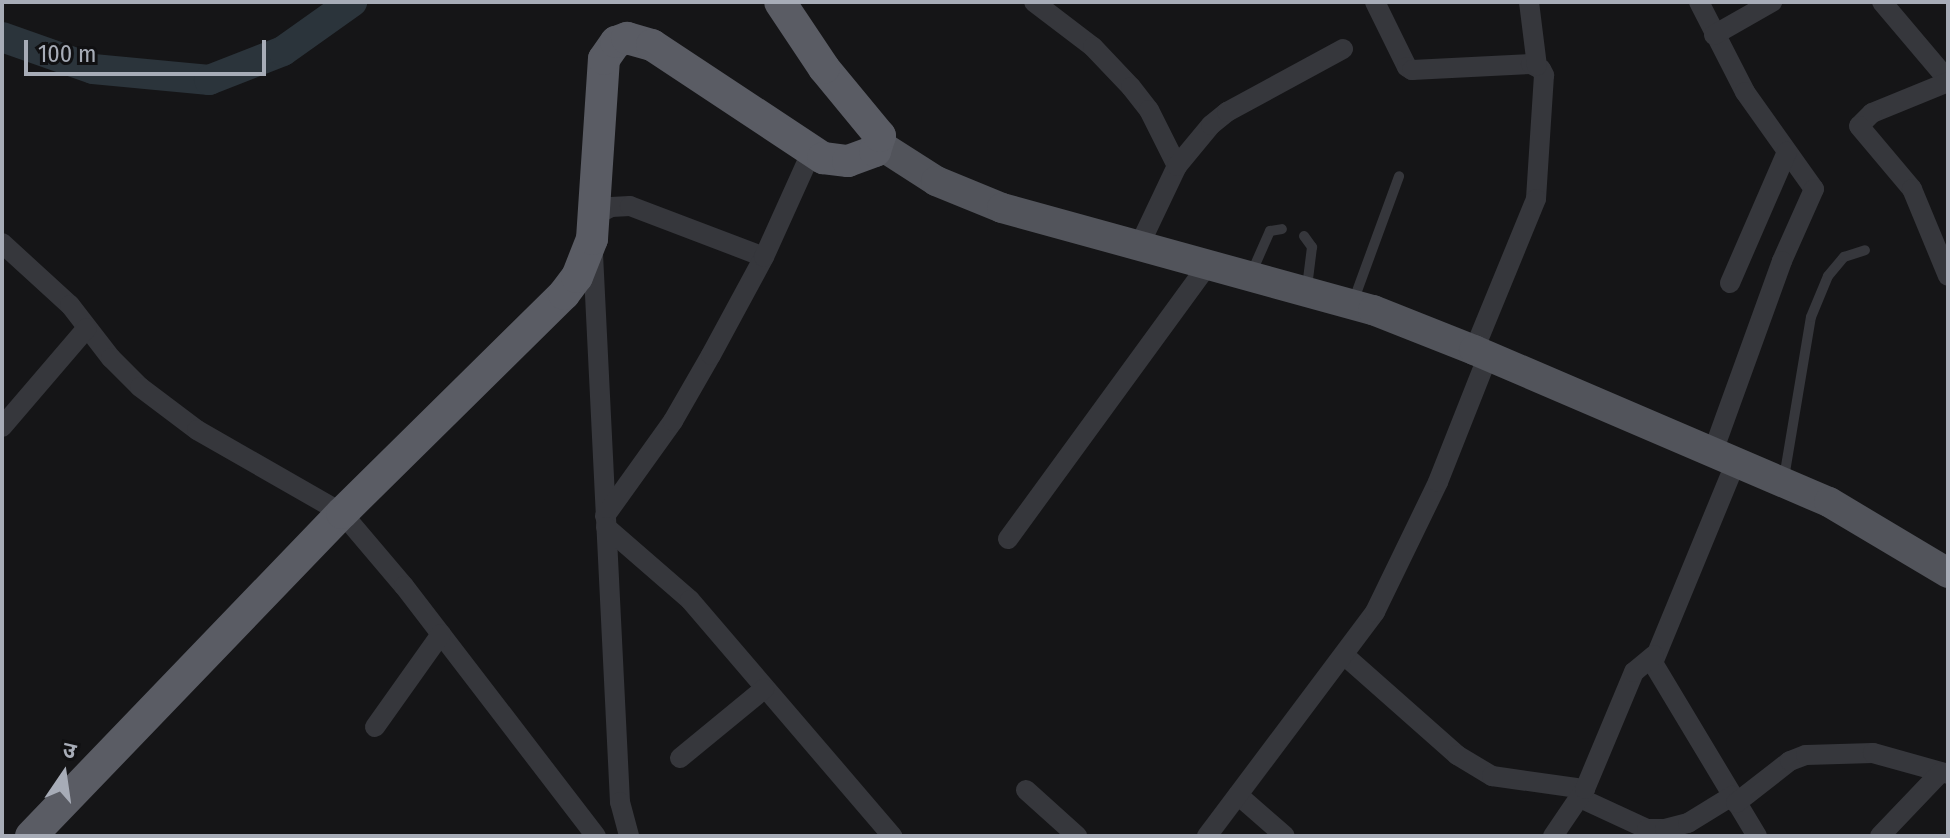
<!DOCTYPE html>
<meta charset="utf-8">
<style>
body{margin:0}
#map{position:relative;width:1950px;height:838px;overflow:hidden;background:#151517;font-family:"Fira Sans Condensed","Noto Sans Devanagari",sans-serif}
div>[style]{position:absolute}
.river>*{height:30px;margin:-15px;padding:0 15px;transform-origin:15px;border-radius:15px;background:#2b343b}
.service>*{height:10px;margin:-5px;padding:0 5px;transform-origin:5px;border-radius:5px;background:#36373c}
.minor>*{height:20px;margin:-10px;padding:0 10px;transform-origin:10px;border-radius:10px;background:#36373c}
.primary>*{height:30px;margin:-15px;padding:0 15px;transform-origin:15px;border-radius:15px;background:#52545b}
.trunk>*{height:32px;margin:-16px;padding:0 16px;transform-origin:16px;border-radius:16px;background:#5a5c64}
span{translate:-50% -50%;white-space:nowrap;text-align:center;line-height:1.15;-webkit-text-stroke:6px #101012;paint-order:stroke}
.frame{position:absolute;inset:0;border:4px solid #a7acb7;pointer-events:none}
.north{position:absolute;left:24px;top:734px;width:80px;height:80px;-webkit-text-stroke:6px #101012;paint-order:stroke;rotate:13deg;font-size:22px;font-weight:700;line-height:32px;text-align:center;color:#a7acb7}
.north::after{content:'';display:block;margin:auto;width:28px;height:36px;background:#a7acb7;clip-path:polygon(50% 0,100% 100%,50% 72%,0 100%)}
.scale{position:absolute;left:24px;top:40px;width:242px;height:36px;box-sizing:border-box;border:4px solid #a7acb7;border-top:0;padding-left:10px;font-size:24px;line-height:28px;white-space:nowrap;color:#a7acb7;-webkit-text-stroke:6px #101012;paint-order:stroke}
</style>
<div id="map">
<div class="river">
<i style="left:2px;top:37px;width:96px;rotate:19.4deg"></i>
<i style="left:93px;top:69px;width:117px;rotate:5.4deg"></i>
<i style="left:209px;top:80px;width:79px;rotate:-21.4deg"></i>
<i style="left:283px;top:51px;width:85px;rotate:-35.4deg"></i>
</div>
<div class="service">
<i style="left:1304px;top:236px;width:14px;rotate:54deg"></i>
<i style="left:1312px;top:247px;width:40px;rotate:97.1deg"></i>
<i style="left:1251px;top:274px;width:47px;rotate:-66.2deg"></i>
<i style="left:1270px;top:231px;width:12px;rotate:-9deg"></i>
<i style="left:1353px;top:302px;width:134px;rotate:-69.9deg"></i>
<i style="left:1784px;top:478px;width:163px;rotate:-80.5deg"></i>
<i style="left:1811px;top:317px;width:44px;rotate:-67.5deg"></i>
<i style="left:1828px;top:276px;width:25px;rotate:-50deg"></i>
<i style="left:1844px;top:257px;width:22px;rotate:-18deg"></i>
</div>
<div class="minor">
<i style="left:1034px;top:2px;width:74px;rotate:37.3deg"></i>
<i style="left:1093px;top:47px;width:55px;rotate:46.5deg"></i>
<i style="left:1131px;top:87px;width:29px;rotate:52deg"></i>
<i style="left:1149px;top:110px;width:63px;rotate:63.4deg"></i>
<i style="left:1375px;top:2px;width:72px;rotate:63.8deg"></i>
<i style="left:1407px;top:67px;width:6px;rotate:31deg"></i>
<i style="left:1412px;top:70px;width:119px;rotate:-2.9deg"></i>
<i style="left:1531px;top:64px;width:11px;rotate:27deg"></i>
<i style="left:1541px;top:69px;width:7px;rotate:63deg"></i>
<i style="left:1544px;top:75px;width:124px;rotate:93.7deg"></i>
<i style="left:1536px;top:199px;width:163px;rotate:112.3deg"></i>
<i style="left:1529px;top:2px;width:64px;rotate:82.9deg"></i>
<i style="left:1699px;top:2px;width:101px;rotate:62.9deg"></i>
<i style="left:1745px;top:92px;width:119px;rotate:54.6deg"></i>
<i style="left:1814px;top:189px;width:79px;rotate:114deg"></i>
<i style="left:1782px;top:261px;width:205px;rotate:109.9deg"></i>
<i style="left:1882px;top:2px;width:102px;rotate:49.8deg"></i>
<i style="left:1714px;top:35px;width:67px;rotate:-29.6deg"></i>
<i style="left:1948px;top:82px;width:82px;rotate:157.8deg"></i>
<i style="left:1872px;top:113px;width:18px;rotate:135deg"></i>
<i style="left:1859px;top:126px;width:82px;rotate:49.9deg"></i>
<i style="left:1912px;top:189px;width:94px;rotate:67.5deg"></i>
<i style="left:594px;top:216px;width:19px;rotate:-28deg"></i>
<i style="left:611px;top:207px;width:19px;rotate:-3deg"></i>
<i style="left:630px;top:206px;width:143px;rotate:20.8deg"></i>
<i style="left:2px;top:243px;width:92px;rotate:42.4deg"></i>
<i style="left:70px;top:305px;width:67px;rotate:52.3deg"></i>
<i style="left:111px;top:358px;width:41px;rotate:45deg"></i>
<i style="left:140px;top:387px;width:71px;rotate:37deg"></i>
<i style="left:197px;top:430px;width:167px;rotate:29.8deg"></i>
<i style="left:342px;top:513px;width:96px;rotate:49.7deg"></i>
<i style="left:404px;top:586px;width:315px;rotate:52.5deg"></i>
<i style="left:1139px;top:246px;width:89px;rotate:-64.6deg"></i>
<i style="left:1177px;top:166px;width:53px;rotate:-50.3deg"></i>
<i style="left:1211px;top:125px;width:21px;rotate:-39deg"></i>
<i style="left:1227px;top:112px;width:132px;rotate:-28.5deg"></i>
<i style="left:593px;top:254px;width:549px;rotate:87.18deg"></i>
<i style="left:620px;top:802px;width:35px;rotate:75deg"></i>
<i style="left:1730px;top:283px;width:143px;rotate:-66.5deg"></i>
<i style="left:2px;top:427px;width:130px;rotate:-49.4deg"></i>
<i style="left:1735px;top:464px;width:215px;rotate:112.4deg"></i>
<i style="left:1653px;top:663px;width:202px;rotate:59deg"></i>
<i style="left:605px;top:516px;width:117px;rotate:-54.4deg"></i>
<i style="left:673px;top:421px;width:76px;rotate:-60.1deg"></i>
<i style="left:711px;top:355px;width:111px;rotate:-61.6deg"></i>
<i style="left:764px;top:257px;width:114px;rotate:-65.7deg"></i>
<i style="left:606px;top:527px;width:111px;rotate:41deg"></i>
<i style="left:690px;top:600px;width:311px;rotate:49.4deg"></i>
<i style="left:1008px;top:539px;width:339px;rotate:-53.9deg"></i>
<i style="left:1344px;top:655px;width:151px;rotate:41.5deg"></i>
<i style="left:1457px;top:755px;width:41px;rotate:31deg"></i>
<i style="left:1492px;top:776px;width:94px;rotate:8deg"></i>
<i style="left:375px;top:727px;width:114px;rotate:-54.6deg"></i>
<i style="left:680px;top:758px;width:109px;rotate:-39.4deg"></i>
<i style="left:1026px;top:790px;width:69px;rotate:42deg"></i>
<i style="left:1238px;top:795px;width:62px;rotate:41.1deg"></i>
<i style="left:1580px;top:798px;width:74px;rotate:24.8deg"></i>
<i style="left:1647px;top:829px;width:18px"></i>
<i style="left:1665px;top:829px;width:24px;rotate:-15deg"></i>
<i style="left:1688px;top:823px;width:52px;rotate:-31.5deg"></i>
<i style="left:1736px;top:803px;width:68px;rotate:-37.9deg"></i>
<i style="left:1790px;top:761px;width:17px;rotate:-21deg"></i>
<i style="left:1806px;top:755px;width:67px;rotate:-1.7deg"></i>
<i style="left:1873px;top:753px;width:78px;rotate:15.6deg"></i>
<i style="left:1207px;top:836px;width:280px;rotate:-53.1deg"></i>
<i style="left:1375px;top:612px;width:144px;rotate:-64.1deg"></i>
<i style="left:1438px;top:482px;width:136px;rotate:-68.4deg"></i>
<i style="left:1553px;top:836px;width:57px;rotate:-55.8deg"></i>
<i style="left:1585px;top:789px;width:127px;rotate:-67.3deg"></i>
<i style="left:1634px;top:672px;width:26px;rotate:-40deg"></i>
<i style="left:1880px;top:836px;width:88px;rotate:-46.4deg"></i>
</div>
<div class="primary">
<i style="left:880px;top:145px;width:67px;rotate:32.7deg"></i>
<i style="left:936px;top:181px;width:71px;rotate:22.2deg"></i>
<i style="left:1002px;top:208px;width:385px;rotate:15.4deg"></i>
<i style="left:1373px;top:310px;width:109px;rotate:21.6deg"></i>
<i style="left:1474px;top:350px;width:386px;rotate:23.2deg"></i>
<i style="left:1829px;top:502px;width:139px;rotate:30.8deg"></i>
</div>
<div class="trunk">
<i style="left:31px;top:836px;width:448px;rotate:-46.1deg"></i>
<i style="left:342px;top:513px;width:312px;rotate:-44.6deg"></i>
<i style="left:564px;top:294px;width:21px;rotate:-53deg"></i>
<i style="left:577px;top:277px;width:41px;rotate:-68.5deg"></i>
<i style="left:592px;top:239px;width:180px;rotate:-86.2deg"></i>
<i style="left:604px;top:59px;width:21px;rotate:-55deg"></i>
<i style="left:616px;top:42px;width:12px;rotate:-20deg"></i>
<i style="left:627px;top:38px;width:26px;rotate:16deg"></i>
<i style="left:652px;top:45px;width:205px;rotate:33.5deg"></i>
<i style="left:823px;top:158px;width:25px;rotate:7deg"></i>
<i style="left:848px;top:161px;width:29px;rotate:-20deg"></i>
<i style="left:875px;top:151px;width:16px;rotate:-72deg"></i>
<i style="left:880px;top:136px;width:88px;rotate:-129.5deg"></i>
<i style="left:824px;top:68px;width:79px;rotate:-123.7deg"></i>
</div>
<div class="frame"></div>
<div class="north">उ</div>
<div class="scale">100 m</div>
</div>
